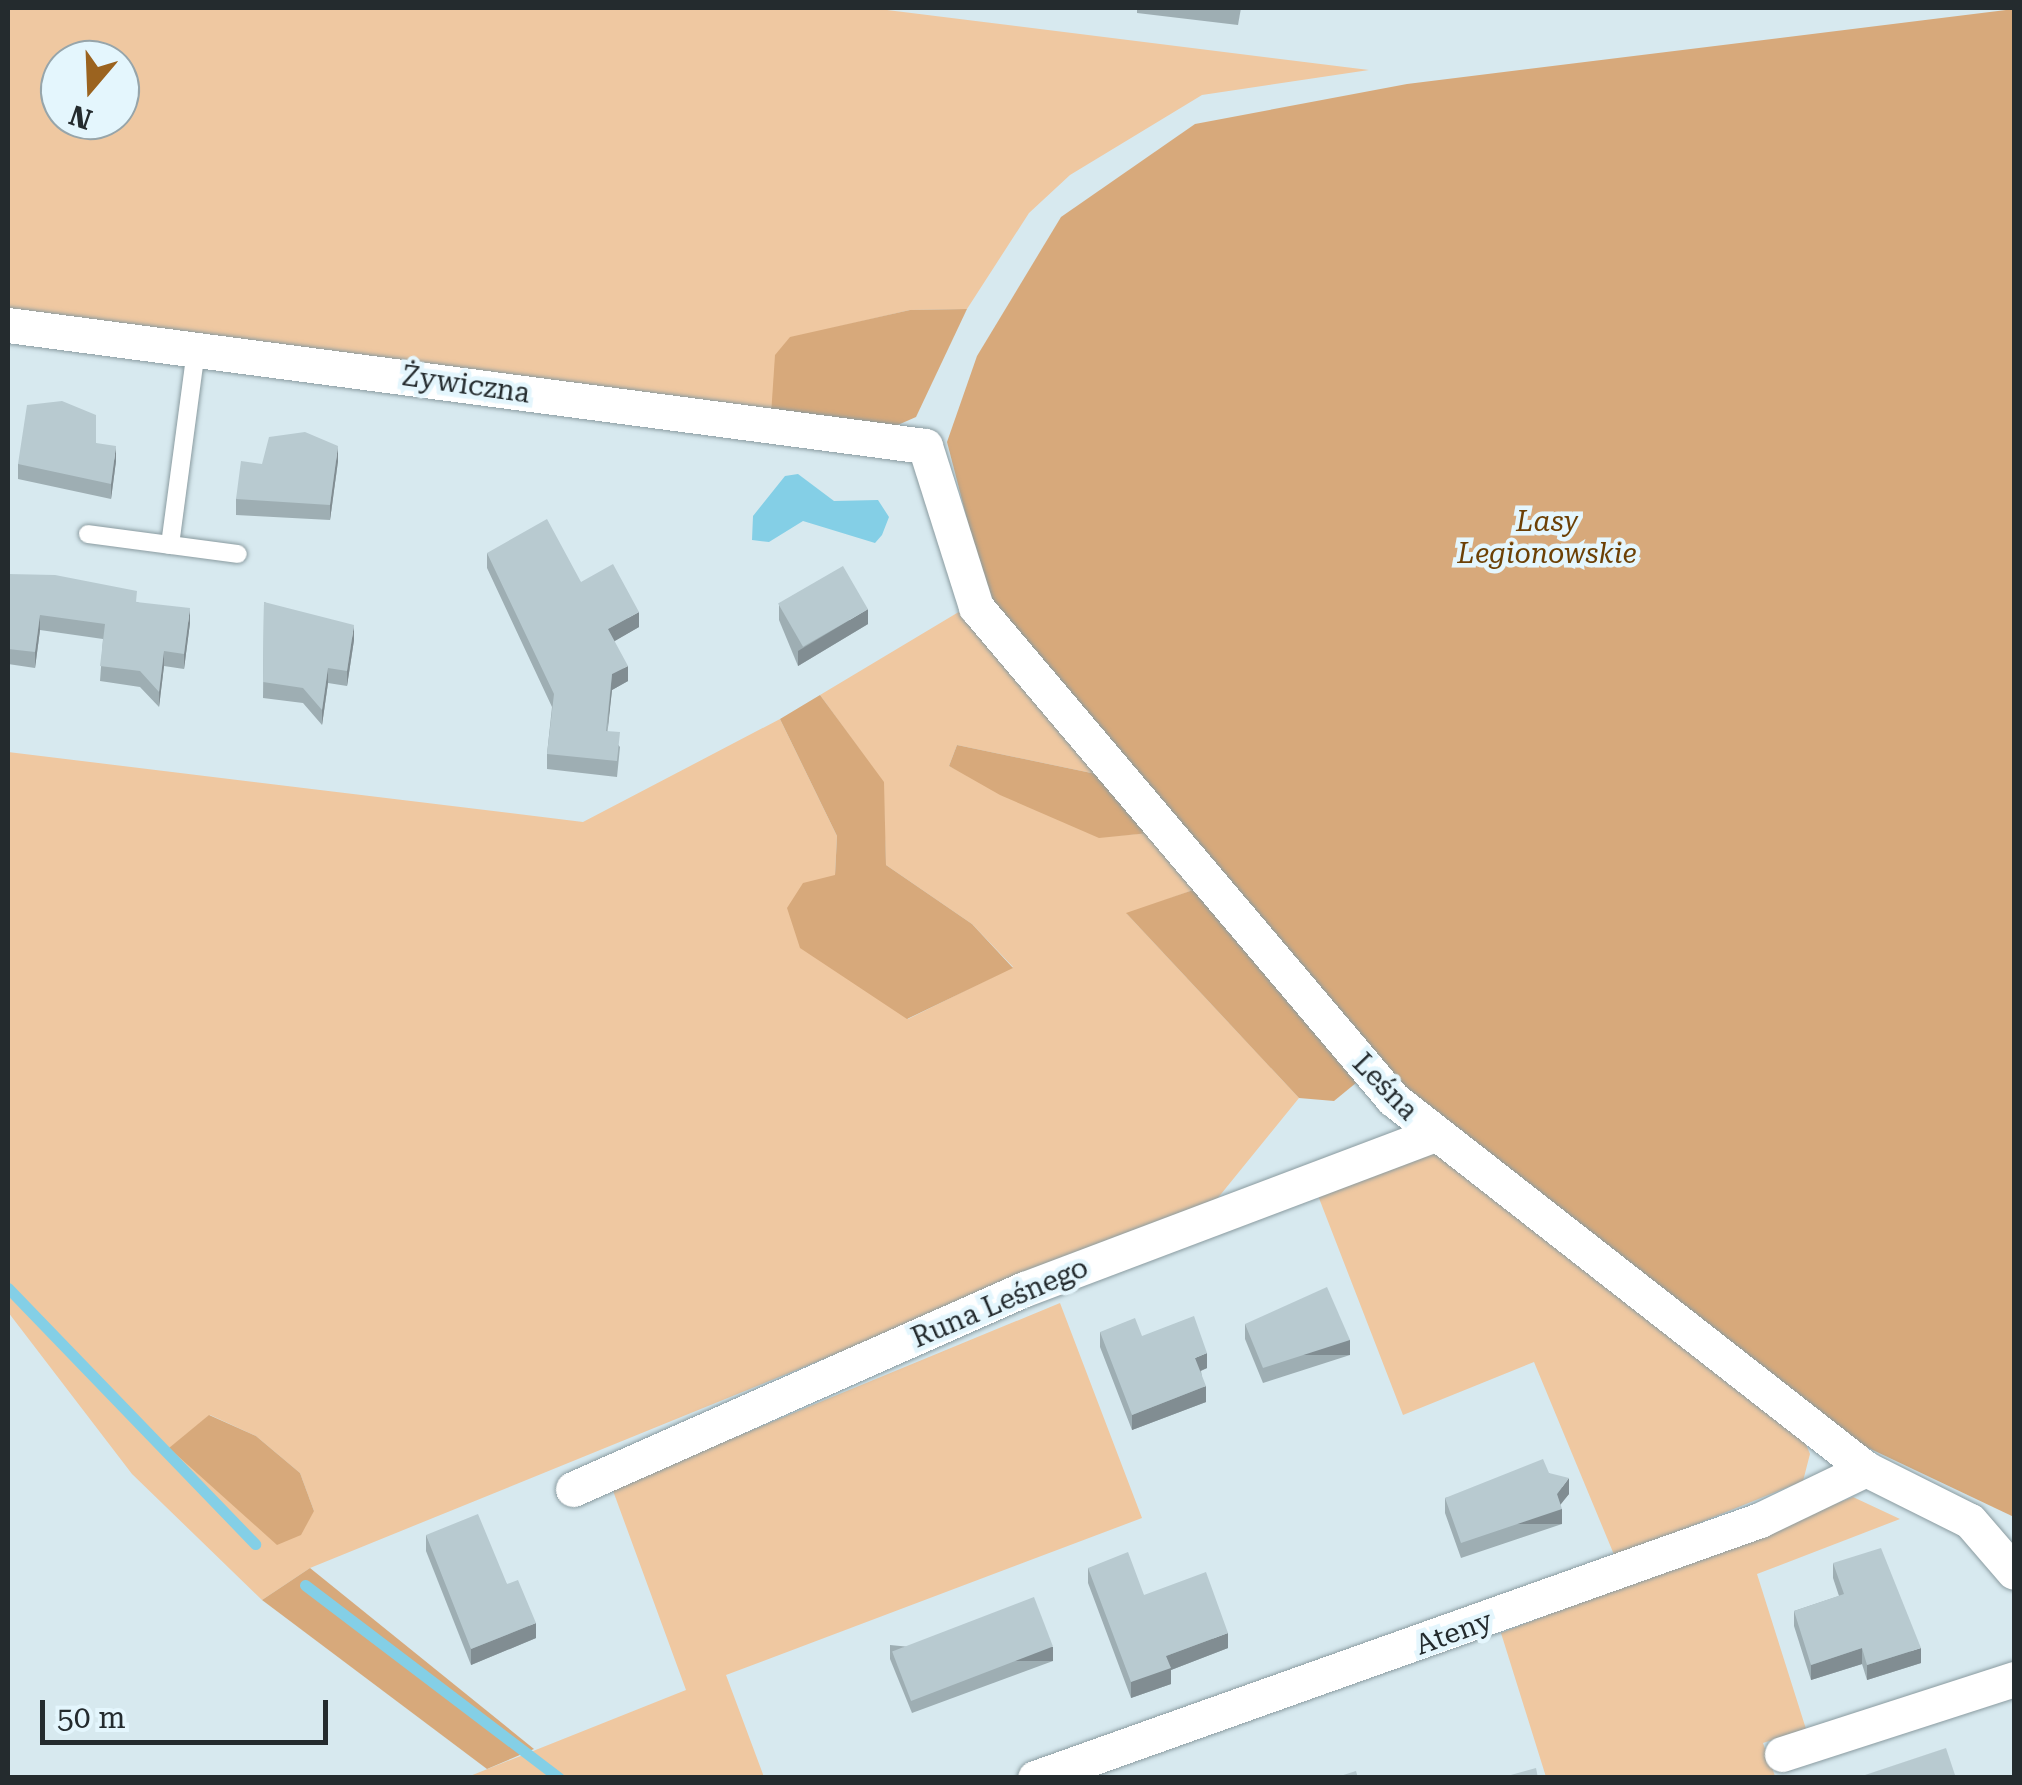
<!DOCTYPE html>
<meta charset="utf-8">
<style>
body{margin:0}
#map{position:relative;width:2022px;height:1785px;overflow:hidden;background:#d7e9ef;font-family:"Roboto Serif",serif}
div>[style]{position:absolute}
.green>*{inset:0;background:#efc8a1}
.forest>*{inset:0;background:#d7a97b}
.water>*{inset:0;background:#84cfe6}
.stream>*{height:11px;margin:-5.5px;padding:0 5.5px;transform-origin:5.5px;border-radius:5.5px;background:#84cfe6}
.roads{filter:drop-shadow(0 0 2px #8a9ba0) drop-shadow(0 0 2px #8a9ba0)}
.service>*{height:18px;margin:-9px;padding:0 9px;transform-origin:9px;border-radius:9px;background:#fff}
.minor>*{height:35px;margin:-17.5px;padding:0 17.5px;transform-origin:17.5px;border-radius:17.5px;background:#fff}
.wall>*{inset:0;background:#9eaeb3}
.shaded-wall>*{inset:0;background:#818d92;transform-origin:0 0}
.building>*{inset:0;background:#b8cad0;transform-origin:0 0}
span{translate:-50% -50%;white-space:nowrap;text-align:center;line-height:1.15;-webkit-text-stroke:9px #e4f6fd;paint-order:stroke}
.street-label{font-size:28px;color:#242b2e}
.park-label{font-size:28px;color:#6c4005;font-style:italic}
.frame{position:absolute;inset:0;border:10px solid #242b2e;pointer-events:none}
.north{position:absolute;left:40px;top:40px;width:100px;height:100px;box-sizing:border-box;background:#e4f6fd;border:2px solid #97a5aa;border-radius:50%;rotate:199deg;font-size:28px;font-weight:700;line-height:40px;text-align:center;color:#242b2e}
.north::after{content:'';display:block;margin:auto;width:35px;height:45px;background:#9b631f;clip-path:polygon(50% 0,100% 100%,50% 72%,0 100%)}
.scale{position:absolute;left:40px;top:1700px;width:288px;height:45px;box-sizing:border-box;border:5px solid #242b2e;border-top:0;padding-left:12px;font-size:30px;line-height:35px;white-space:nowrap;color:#242b2e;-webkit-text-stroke:8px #e4f6fd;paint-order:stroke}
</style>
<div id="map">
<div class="green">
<i style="clip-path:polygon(evenodd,8px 8px,871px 8px,1369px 70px,1202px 95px,1070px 175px,1029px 213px,967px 309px,910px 310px,790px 338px,771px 415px,8px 309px,8px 8px,60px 60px,120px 60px,120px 120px,60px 120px,60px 60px)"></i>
<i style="clip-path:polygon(evenodd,962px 610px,1101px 775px,957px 745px,949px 766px,1099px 837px,1149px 833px,1196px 889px,1127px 914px,1299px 1098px,1217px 1199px,310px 1568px,262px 1600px,132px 1474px,8px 1312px,8px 752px,583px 822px,780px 719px,837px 836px,835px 875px,908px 1019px,1013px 967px,972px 924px,886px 865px,883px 782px,820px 695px,962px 610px,210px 1415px,256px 1436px,300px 1473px,314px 1511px,170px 1448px,210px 1415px)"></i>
<i style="clip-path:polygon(1432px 1147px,1800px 1430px,1810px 1454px,1803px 1481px,1615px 1557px,1534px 1362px,1403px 1415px,1317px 1193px)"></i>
<i style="clip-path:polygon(1060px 1303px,1142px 1518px,726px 1675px,764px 1777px,465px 1778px,686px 1690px,612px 1488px)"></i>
<i style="clip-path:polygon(1853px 1497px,1900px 1519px,1757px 1574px,1806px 1729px,1763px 1743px,1775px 1776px,1546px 1777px,1501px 1633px)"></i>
</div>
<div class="forest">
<i style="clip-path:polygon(2014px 9px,2014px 1517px,1820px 1425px,1415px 1110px,988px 600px,947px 442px,977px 356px,1061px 217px,1195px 124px,1407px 84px)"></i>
<i style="clip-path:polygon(967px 309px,916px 417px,884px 431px,771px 415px,775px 355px,790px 337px,910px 310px)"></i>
<i style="clip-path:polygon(820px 695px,884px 782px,886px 865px,972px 924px,1013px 968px,907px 1019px,800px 948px,787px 908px,803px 883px,835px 875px,837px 836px,780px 719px)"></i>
<i style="clip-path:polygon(957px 745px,1101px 775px,1149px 833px,1099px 838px,1000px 795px,949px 766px)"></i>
<i style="clip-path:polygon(1196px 889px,1362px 1078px,1334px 1101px,1299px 1098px,1126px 913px)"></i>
<i style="clip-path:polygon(209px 1415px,256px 1436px,300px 1473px,314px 1511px,301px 1535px,277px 1545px,169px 1448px)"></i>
<i style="clip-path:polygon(310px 1568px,534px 1749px,487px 1769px,262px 1600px)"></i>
</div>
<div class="water">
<i style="clip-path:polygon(798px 474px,834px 501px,878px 500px,889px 517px,882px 535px,875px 543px,803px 521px,769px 542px,752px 540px,753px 516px,785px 476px)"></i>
</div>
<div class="stream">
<i style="left:8px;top:1288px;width:356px;rotate:46deg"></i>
<i style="left:305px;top:1585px;width:319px;rotate:37.2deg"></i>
</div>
<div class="roads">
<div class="service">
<i style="left:88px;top:534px;width:151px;rotate:7.6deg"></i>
<i style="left:170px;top:545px;width:197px;rotate:-82.4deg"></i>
</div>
<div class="minor">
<i style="left:8px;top:325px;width:925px;rotate:7.52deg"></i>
<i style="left:925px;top:446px;width:169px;rotate:72.4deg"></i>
<i style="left:976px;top:607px;width:645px;rotate:49.72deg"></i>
<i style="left:1393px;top:1099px;width:601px;rotate:38.03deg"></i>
<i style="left:1866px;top:1469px;width:116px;rotate:26.6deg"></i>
<i style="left:1970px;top:1521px;width:67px;rotate:49.2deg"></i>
<i style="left:573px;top:1489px;width:494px;rotate:-23.9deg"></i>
<i style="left:1025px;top:1289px;width:436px;rotate:-20.7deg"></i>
<i style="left:1782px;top:1754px;width:244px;rotate:-17.9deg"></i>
<i style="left:1035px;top:1778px;width:770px;rotate:-19.59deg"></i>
<i style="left:1760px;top:1520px;width:118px;rotate:-25.7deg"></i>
</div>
</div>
<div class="wall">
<i style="clip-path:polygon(1137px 8px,1241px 8px,1238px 25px,1137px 13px)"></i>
<i style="clip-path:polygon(96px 443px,116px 461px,111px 499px,18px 479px,18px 464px)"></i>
<i style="clip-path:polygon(338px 461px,330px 520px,236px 515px,236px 499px,262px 464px)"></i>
<i style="clip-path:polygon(487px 553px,581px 582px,639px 627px,614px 641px,628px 681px,612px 690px,607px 731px,620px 747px,617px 777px,547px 769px,547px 754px,552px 707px,487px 568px)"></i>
<i style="clip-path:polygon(8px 574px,137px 602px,190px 623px,184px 669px,164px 666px,159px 707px,140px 687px,100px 681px,103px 639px,40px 630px,35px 668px,8px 664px)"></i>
<i style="clip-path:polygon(264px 602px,354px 640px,347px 686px,328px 683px,322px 725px,303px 703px,263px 698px)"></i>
<i style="clip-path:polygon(779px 605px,868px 624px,798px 666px,779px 620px)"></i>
<i style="clip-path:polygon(1245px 1324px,1350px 1355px,1263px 1383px,1245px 1339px)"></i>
<i style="clip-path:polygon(1100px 1332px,1142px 1336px,1207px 1368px,1201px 1371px,1206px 1402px,1132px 1430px,1100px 1347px)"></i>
<i style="clip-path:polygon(1549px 1473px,1569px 1494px,1560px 1504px,1562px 1524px,1461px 1558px,1445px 1513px,1445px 1498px)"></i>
<i style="clip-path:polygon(426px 1535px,507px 1584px,536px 1638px,471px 1665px,426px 1551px)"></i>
<i style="clip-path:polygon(1833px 1563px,1921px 1663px,1867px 1680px,1862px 1664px,1811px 1680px,1794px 1626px,1794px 1611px,1839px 1596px,1833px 1578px)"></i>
<i style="clip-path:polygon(1088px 1568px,1144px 1595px,1228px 1648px,1171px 1670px,1171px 1684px,1131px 1698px,1088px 1583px)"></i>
<i style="clip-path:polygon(890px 1645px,1053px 1661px,912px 1713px,890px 1659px)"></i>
</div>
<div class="shaded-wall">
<i style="clip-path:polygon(116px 446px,116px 461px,111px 499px,111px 484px)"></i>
<i style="clip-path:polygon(338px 446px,338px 461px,330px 520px,330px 505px)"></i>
<i style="clip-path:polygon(190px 608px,190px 623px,184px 669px,184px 654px)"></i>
<i style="clip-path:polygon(868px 609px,868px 624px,798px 666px,798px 651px)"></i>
<i style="clip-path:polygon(639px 612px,639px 627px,608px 645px,608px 629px)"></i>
<i style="clip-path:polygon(40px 615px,40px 630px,35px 668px,35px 652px)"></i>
<i style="clip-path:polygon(354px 625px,354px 640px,347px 686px,347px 671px)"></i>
<i style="clip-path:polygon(164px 651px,164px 666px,159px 707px,159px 692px)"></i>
<i style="clip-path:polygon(628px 666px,628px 681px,612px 690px,606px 746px,612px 674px)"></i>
<i style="clip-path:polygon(328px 668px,328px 683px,322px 725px,322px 710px)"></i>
<i style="left:1350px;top:1340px;width:15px;height:91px;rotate:90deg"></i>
<i style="clip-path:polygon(1207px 1353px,1207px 1368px,1195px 1373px,1195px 1358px)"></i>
<i style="clip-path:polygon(1206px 1386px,1206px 1402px,1132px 1430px,1132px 1415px)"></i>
<i style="clip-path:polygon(1569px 1478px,1569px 1494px,1557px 1509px,1557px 1494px)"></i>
<i style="left:1562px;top:1509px;width:15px;height:107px;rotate:90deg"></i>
<i style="clip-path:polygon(536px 1623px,536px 1638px,471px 1665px,471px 1649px)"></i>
<i style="clip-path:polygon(1228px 1633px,1228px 1648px,1171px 1670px,1171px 1684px,1131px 1698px,1131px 1682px,1166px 1656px)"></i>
<i style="left:1053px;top:1647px;width:14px;height:150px;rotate:90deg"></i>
<i style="clip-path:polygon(1862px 1648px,1862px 1664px,1811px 1680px,1811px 1665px)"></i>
<i style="clip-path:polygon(1921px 1648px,1921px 1663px,1867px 1680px,1867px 1665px)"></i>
</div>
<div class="building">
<i style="clip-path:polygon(62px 401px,96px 415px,96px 443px,116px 446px,111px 484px,18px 464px,27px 405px)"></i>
<i style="clip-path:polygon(305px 432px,338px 446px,330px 505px,236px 499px,241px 461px,262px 464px,269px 437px)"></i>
<i style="clip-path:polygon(547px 519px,581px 582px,613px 564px,639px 612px,608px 629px,628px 666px,612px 674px,606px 731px,620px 732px,617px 761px,547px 754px,554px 694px,487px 553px)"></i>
<i style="left:843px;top:566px;width:50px;height:75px;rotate:60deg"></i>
<i style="clip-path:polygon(8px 574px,55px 575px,137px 591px,136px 602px,190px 608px,184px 654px,164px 651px,159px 692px,140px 671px,100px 666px,105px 624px,40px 615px,35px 652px,8px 649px)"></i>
<i style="clip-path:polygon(264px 602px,354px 625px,347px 671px,328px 668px,322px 710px,303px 688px,263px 682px)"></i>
<i style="clip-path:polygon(1327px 1287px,1350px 1340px,1263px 1368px,1245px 1324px)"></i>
<i style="clip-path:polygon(1194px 1316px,1207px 1353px,1195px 1358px,1206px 1386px,1132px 1415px,1100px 1332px,1135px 1318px,1142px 1336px)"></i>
<i style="clip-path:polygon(1543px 1459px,1549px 1473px,1569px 1478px,1557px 1494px,1562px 1509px,1461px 1543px,1445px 1498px)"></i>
<i style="clip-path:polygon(478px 1514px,507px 1584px,518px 1580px,536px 1623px,471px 1649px,426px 1535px)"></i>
<i style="clip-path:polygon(1881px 1548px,1921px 1648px,1867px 1665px,1862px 1648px,1811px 1665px,1794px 1611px,1844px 1594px,1833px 1563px)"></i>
<i style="clip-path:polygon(1128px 1552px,1144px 1595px,1206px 1572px,1228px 1633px,1166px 1656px,1171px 1668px,1131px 1682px,1088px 1568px)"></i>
<i style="left:1034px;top:1597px;width:53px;height:152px;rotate:69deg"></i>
<i style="clip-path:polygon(1946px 1748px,1956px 1778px,1856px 1778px)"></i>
<i style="clip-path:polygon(1536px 1768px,1538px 1778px,1500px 1778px)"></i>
<i style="clip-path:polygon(1356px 1771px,1358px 1778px,1334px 1778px)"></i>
</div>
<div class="street-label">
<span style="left:466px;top:385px;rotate:8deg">Żywiczna</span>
<span style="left:1385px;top:1087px;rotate:46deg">Leśna</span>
<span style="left:1000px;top:1303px;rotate:-23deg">Runa Leśnego</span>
<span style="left:1454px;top:1633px;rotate:-20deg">Ateny</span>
</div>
<div class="park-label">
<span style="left:1547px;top:538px">Lasy<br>Legionowskie</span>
</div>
<div class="frame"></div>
<div class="north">N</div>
<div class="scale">50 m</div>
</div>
